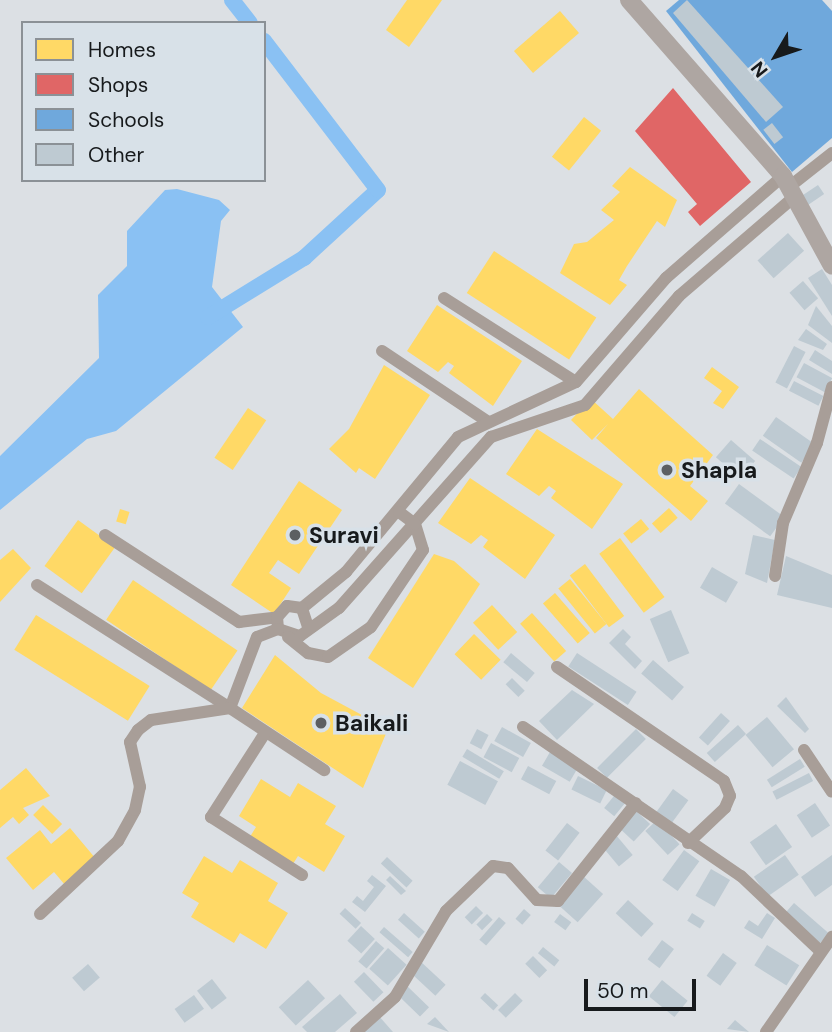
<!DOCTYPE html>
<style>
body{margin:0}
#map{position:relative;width:832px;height:1032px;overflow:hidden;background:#dce0e4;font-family:"DM Sans",sans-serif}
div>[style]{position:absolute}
.water>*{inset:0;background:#8ac1f3}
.homes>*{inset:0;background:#ffd966;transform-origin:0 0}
.shops>*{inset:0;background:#e06666}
.schools>*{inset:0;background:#6fa8dc}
.canal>*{height:16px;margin:-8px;padding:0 8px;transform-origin:8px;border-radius:8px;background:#8ac1f3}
.building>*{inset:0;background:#becad2;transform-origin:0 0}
.street>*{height:12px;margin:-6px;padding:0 6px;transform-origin:6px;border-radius:6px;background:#a89e98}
.secondary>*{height:18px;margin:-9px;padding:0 9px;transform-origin:9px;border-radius:9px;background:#aea6a2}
.dots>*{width:19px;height:19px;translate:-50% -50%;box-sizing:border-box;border:4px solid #d8e1e8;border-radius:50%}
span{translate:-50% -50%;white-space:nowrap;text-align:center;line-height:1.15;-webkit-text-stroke:7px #d8e1e8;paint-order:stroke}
.poi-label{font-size:23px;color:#171a1c;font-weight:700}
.left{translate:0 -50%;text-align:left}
.legend{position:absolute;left:21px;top:21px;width:245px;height:161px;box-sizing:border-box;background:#d8e1e8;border:2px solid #8b9196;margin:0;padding:9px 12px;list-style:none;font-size:21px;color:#171a1c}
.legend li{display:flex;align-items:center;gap:14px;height:35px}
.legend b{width:35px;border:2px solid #8b9196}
.north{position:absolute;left:741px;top:21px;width:70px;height:70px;-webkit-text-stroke:5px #d8e1e8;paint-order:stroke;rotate:231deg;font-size:19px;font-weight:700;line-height:28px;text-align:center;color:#171a1c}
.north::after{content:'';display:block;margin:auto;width:24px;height:32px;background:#171a1c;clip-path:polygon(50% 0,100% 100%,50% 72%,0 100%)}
.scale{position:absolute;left:584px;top:979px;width:112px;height:32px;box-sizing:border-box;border:4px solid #171a1c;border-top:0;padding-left:9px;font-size:21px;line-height:24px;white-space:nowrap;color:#171a1c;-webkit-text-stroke:5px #d8e1e8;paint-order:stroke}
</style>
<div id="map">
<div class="water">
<i style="clip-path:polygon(177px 189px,219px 200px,230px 210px,221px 221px,212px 287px,243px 327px,116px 431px,87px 439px,0 510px,0 456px,99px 358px,98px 295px,127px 266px,127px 231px,165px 190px)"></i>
</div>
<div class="homes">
<i style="clip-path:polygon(407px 0,442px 0,409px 47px,386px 30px)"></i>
<i style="left:560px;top:11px;width:29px;height:61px;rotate:49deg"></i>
<i style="left:584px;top:117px;width:22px;height:51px;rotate:39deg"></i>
<i style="clip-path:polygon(630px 167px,677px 200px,665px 227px,657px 221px,627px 266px,619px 280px,627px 285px,610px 305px,560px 273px,574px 244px,587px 242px,614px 220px,601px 210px,620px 192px,612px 186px)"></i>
<i style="left:494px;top:251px;width:122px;height:50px;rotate:33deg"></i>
<i style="clip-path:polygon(437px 305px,522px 361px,493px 406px,449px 373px,454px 366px,448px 362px,438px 372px,407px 351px)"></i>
<i style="clip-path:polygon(384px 365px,430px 395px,375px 479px,359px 468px,356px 473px,329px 449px,349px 429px)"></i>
<i style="clip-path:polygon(712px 367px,739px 387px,723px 409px,713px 403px,722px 391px,704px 378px)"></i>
<i style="clip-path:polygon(639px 389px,713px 455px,690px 486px,708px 501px,691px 521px,596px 438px,608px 424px,592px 440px,571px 420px,591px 399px,613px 419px)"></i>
<i style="left:248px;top:408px;width:22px;height:60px;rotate:34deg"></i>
<i style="clip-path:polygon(537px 429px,623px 484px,592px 529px,551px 498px,556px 491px,549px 486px,539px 496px,506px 474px)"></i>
<i style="clip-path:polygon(470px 478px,555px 535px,525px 579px,483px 547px,488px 540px,481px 535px,471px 544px,438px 523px)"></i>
<i style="clip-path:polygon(299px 481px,342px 510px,299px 574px,278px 560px,269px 573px,291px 588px,274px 614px,231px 585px)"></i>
<i style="left:669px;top:508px;width:13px;height:23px;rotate:48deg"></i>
<i style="left:120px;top:509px;width:10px;height:13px;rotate:17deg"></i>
<i style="left:641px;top:519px;width:13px;height:23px;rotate:51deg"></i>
<i style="left:78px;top:520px;width:46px;height:57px;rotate:36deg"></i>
<i style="left:620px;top:538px;width:74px;height:26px;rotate:53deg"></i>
<i style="clip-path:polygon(13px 549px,31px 568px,0 602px,0 560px)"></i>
<i style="clip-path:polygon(434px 554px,454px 561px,480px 584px,413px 688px,368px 658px)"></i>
<i style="left:585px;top:564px;width:65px;height:19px;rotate:53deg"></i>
<i style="left:570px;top:579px;width:58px;height:15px;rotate:51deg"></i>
<i style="left:133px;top:580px;width:126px;height:48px;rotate:34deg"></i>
<i style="left:555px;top:593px;width:53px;height:16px;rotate:49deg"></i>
<i style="left:492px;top:605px;width:37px;height:26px;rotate:47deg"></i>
<i style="left:532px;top:613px;width:51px;height:16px;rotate:48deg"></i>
<i style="left:36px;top:615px;width:134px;height:41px;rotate:32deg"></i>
<i style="left:474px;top:634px;width:37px;height:28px;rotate:44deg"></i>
<i style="clip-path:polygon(275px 655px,321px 693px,388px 729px,363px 788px,242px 708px)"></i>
<i style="clip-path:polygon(26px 768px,50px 796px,23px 808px,29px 815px,19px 824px,13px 817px,0 828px,0 790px)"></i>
<i style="clip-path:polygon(261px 779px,290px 797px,298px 783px,336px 806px,325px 824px,345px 836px,324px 872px,298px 856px,291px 867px,248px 840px,256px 827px,239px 816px)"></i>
<i style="left:43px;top:805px;width:27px;height:14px;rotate:45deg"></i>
<i style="clip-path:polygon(70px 828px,96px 859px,65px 885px,54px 872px,33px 890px,6px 858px,40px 830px,51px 844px)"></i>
<i style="clip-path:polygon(204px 856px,232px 873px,240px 860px,278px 883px,268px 901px,288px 913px,266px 949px,240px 933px,234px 943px,191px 917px,199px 903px,182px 893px)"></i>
</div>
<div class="shops">
<i style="clip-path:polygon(673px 88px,751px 182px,700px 226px,688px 212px,697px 204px,635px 131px)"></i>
</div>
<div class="schools">
<i style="clip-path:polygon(679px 0,822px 0,832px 11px,832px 138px,792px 172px,666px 11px)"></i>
</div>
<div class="canal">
<i style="left:232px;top:0;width:29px;rotate:52deg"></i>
<i style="left:208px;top:317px;width:113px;rotate:-31.6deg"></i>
<i style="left:304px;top:258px;width:100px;rotate:-42.6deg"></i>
<i style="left:378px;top:190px;width:188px;rotate:-127.4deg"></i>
</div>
<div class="building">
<i style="clip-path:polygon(687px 0,783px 107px,766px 122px,673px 13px)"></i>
<i style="left:772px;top:123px;width:18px;height:11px;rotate:52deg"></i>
<i style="left:818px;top:185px;width:11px;height:19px;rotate:56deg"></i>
<i style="left:788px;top:233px;width:24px;height:41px;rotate:48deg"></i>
<i style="clip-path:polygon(822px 269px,832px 285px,832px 316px,808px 278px)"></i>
<i style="left:803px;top:281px;width:23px;height:18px;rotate:49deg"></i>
<i style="clip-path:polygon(816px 306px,832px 326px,832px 343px,808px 325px)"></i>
<i style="clip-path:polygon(806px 329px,827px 344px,823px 350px,798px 340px)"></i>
<i style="left:794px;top:346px;width:13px;height:41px;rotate:27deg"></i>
<i style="clip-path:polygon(815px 350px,832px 361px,832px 374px,809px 360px)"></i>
<i style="left:804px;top:363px;width:32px;height:16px;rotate:28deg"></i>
<i style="left:794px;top:381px;width:33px;height:11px;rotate:27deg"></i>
<i style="left:776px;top:417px;width:47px;height:23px;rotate:35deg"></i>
<i style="left:760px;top:439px;width:50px;height:14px;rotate:34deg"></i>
<i style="left:731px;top:440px;width:32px;height:23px;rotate:41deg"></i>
<i style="left:739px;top:484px;width:56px;height:24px;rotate:36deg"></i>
<i style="clip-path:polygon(753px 535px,775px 540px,767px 583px,745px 574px)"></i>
<i style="clip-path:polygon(786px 556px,832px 575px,832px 608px,777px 595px)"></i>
<i style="left:712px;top:567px;width:30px;height:24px;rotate:30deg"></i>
<i style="left:671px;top:610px;width:47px;height:23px;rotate:67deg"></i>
<i style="clip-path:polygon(623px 629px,631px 637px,625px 644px,642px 661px,635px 669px,609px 643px)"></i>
<i style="left:511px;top:653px;width:31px;height:12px;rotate:40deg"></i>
<i style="left:577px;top:653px;width:71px;height:16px;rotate:33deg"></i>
<i style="left:653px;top:660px;width:41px;height:18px;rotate:41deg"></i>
<i style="left:512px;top:678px;width:18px;height:9px;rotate:45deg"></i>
<i style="clip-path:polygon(572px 690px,594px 704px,557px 740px,539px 721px)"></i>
<i style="clip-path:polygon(786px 697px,809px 729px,805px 733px,777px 706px)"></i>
<i style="left:721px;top:713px;width:12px;height:33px;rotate:42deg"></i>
<i style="left:767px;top:717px;width:42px;height:28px;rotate:50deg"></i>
<i style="left:738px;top:725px;width:12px;height:42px;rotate:48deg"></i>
<i style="left:502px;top:727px;width:33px;height:16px;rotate:29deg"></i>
<i style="left:477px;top:729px;width:13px;height:16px;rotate:27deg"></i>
<i style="left:636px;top:729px;width:14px;height:55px;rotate:45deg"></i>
<i style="left:491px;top:743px;width:32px;height:16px;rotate:28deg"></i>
<i style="left:467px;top:749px;width:43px;height:9px;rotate:31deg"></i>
<i style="left:550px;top:752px;width:32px;height:16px;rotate:30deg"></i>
<i style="left:800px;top:759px;width:9px;height:39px;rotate:58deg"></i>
<i style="left:460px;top:761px;width:43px;height:27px;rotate:28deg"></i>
<i style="left:528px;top:766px;width:32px;height:15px;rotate:28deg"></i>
<i style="left:809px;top:773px;width:9px;height:41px;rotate:63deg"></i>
<i style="left:578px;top:776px;width:32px;height:15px;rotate:26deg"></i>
<i style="left:673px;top:789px;width:19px;height:28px;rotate:36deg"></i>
<i style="left:618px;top:791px;width:13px;height:22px;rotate:39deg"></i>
<i style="left:815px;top:803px;width:27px;height:22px;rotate:56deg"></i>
<i style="left:634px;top:809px;width:22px;height:24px;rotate:43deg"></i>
<i style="left:657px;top:820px;width:33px;height:16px;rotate:47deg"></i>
<i style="left:567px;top:823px;width:16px;height:35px;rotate:38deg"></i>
<i style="left:776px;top:824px;width:28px;height:32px;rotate:55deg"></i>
<i style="left:616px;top:835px;width:26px;height:18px;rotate:50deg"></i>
<i style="left:684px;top:850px;width:19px;height:37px;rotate:36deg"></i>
<i style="left:785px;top:855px;width:24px;height:38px;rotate:55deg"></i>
<i style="clip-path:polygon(832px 855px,832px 885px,815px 897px,801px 877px)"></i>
<i style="left:387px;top:857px;width:35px;height:9px;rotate:43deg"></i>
<i style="left:559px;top:862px;width:17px;height:33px;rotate:40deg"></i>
<i style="left:711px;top:869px;width:22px;height:31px;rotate:30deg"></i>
<i style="clip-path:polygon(372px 875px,386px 886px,365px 912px,352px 902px,357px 896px,363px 901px,374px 887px,367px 881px)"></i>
<i style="clip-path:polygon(390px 876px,406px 891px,401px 895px,386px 880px)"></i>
<i style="left:583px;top:876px;width:27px;height:38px;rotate:42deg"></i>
<i style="left:628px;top:900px;width:35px;height:18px;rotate:43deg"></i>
<i style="left:794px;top:903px;width:46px;height:16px;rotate:41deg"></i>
<i style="left:476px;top:906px;width:10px;height:16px;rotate:45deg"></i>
<i style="left:345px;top:908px;width:22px;height:8px;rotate:43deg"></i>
<i style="left:524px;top:909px;width:9px;height:13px;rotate:41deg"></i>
<i style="left:404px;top:913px;width:28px;height:9px;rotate:42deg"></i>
<i style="left:692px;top:913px;width:15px;height:9px;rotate:32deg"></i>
<i style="clip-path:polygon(767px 913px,775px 918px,762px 939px,744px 928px,749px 920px,758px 926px)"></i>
<i style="left:487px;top:914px;width:8px;height:15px;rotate:45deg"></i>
<i style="left:560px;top:914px;width:14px;height:10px;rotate:36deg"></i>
<i style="left:499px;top:917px;width:9px;height:30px;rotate:41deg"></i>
<i style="left:361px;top:926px;width:19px;height:20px;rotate:43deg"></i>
<i style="left:384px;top:927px;width:38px;height:7px;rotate:41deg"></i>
<i style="left:662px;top:940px;width:15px;height:24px;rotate:37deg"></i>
<i style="left:376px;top:941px;width:11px;height:27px;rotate:41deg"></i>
<i style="left:767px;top:945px;width:38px;height:24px;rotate:32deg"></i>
<i style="left:543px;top:947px;width:21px;height:8px;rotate:39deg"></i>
<i style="left:388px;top:948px;width:25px;height:28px;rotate:42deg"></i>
<i style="left:723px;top:953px;width:17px;height:28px;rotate:36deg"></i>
<i style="left:533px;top:956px;width:20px;height:11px;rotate:45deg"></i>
<i style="left:420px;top:961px;width:35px;height:15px;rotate:43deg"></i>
<i style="left:88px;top:964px;width:18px;height:21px;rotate:49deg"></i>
<i style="left:364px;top:972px;width:28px;height:14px;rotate:46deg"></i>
<i style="left:212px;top:979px;width:24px;height:19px;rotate:52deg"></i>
<i style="left:308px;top:980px;width:25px;height:40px;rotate:47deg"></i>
<i style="left:662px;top:980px;width:33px;height:21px;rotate:39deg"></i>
<i style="left:406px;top:985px;width:32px;height:13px;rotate:44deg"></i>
<i style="left:485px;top:993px;width:18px;height:7px;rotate:43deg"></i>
<i style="left:515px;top:993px;width:11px;height:24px;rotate:45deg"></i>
<i style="clip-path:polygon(340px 994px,357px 1013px,335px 1032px,307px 1032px,302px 1027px)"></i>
<i style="left:194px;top:995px;width:17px;height:24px;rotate:54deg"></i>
<i style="clip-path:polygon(378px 1015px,393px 1032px,359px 1032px)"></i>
<i style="clip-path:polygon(435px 1017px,449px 1032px,427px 1024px)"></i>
<i style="clip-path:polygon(735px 1020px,749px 1032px,727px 1029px)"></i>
</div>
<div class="street">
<i style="left:789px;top:187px;width:55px;rotate:-38.3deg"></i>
<i style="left:444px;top:298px;width:156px;rotate:32.5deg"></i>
<i style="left:382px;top:351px;width:126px;rotate:33.7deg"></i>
<i style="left:105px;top:535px;width:160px;rotate:33deg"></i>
<i style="left:239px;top:622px;width:38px;rotate:-7deg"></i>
<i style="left:775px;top:576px;width:54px;rotate:-81.4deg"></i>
<i style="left:783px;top:523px;width:87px;rotate:-67deg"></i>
<i style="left:817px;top:443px;width:58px;rotate:-75deg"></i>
<i style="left:37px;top:585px;width:229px;rotate:32.5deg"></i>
<i style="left:302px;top:608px;width:57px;rotate:-39.3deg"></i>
<i style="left:346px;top:572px;width:175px;rotate:-50.3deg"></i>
<i style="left:458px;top:437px;width:130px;rotate:-25deg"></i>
<i style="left:576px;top:382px;width:138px;rotate:-49.1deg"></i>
<i style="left:666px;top:278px;width:155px;rotate:-41.1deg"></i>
<i style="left:308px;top:627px;width:20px;rotate:-108deg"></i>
<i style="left:302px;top:608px;width:15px;rotate:-172deg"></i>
<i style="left:287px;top:606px;width:15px;rotate:132deg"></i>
<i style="left:277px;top:617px;width:12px;rotate:85deg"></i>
<i style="left:278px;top:629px;width:23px;rotate:18deg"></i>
<i style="left:300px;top:636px;width:48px;rotate:-35.7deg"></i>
<i style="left:339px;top:608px;width:229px;rotate:-48.4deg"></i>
<i style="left:491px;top:437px;width:99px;rotate:-18.8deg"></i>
<i style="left:585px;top:405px;width:144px;rotate:-49.2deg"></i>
<i style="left:679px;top:296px;width:152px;rotate:-40.7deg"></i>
<i style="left:278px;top:629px;width:22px;rotate:159deg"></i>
<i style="left:257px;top:637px;width:76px;rotate:110.8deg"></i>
<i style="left:230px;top:708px;width:113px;rotate:33.4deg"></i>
<i style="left:288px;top:637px;width:26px;rotate:39deg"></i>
<i style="left:308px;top:653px;width:20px;rotate:11deg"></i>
<i style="left:328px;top:657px;width:52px;rotate:-34.9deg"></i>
<i style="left:371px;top:627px;width:93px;rotate:-56deg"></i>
<i style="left:423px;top:550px;width:27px;rotate:-107deg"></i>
<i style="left:415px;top:524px;width:20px;rotate:-143deg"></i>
<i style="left:557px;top:667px;width:202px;rotate:34.3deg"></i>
<i style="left:724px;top:781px;width:16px;rotate:68deg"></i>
<i style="left:730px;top:796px;width:13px;rotate:113deg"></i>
<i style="left:725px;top:808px;width:51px;rotate:136.6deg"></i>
<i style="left:523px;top:727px;width:264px;rotate:34.4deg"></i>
<i style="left:741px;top:876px;width:110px;rotate:43.5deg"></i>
<i style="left:265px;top:733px;width:100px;rotate:122.7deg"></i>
<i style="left:211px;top:817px;width:108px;rotate:32.5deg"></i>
<i style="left:804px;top:750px;width:50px;rotate:56.3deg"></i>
<i style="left:40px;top:914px;width:107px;rotate:-43.1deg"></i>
<i style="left:118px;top:841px;width:35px;rotate:-61deg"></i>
<i style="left:135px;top:810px;width:24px;rotate:-78deg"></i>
<i style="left:140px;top:787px;width:46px;rotate:-102.5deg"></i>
<i style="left:130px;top:742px;width:14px;rotate:-56deg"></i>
<i style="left:138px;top:730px;width:16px;rotate:-38deg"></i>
<i style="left:151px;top:720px;width:80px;rotate:-8.6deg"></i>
<i style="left:356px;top:1032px;width:52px;rotate:-41.9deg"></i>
<i style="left:395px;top:997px;width:100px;rotate:-59.3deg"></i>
<i style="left:446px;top:911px;width:65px;rotate:-43.8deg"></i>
<i style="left:493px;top:866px;width:15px;rotate:8deg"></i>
<i style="left:508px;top:868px;width:43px;rotate:47.8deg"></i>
<i style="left:537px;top:900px;width:21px;rotate:3deg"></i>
<i style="left:558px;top:901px;width:125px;rotate:-51.5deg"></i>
<i style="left:766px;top:1032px;width:116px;rotate:-55.2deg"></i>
</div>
<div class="secondary">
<i style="left:629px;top:0;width:234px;rotate:48.8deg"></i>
<i style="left:783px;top:176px;width:102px;rotate:61.4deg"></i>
</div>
<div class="dots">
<i style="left:667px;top:470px;background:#5c5f62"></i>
<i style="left:295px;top:535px;background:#5c5f62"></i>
<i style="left:321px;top:723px;background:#5c5f62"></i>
</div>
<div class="poi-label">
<span class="left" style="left:681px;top:470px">Shapla</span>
<span class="left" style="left:309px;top:535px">Suravi</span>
<span class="left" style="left:335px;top:723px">Baikali</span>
</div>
<ul class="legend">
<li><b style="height:19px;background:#ffd966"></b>Homes</li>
<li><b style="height:19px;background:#e06666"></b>Shops</li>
<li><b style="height:19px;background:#6fa8dc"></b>Schools</li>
<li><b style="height:19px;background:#becad2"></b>Other</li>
</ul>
<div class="north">N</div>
<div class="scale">50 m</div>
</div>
